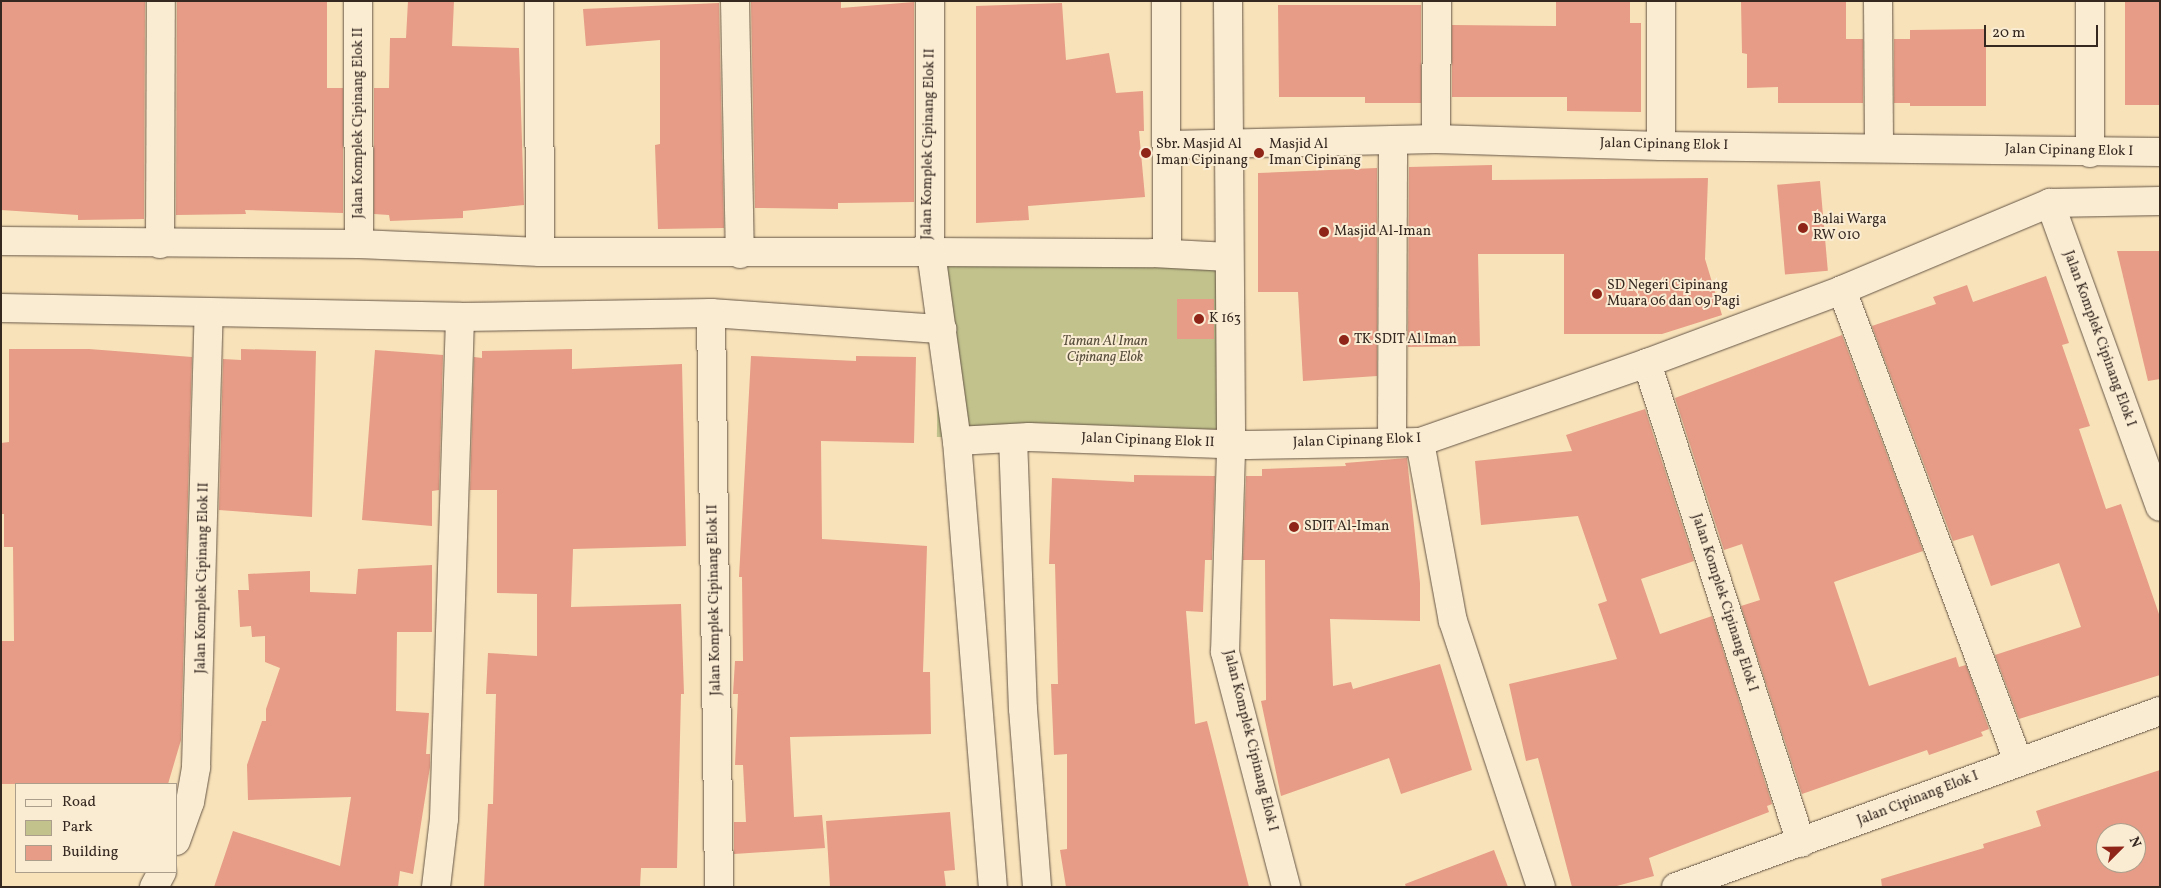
<!DOCTYPE html>
<style>
body{margin:0}
#map{position:relative;width:2161px;height:888px;overflow:hidden;background:#f8e2b9;font-family:Vollkorn,serif}
div>[style]{position:absolute}
.green>*{inset:0;background:#c1c28c;transform-origin:0 0}
.building>*{inset:0;background:#e69c86;transform-origin:0 0}
.roads{filter:drop-shadow(0 0 1px #665647) drop-shadow(0 0 1px #665647)}
.minor>*{height:28px;margin:-14px;padding:0 14px;transform-origin:14px;border-radius:14px;background:#faecd2}
.dots>*{width:14px;height:14px;translate:-50% -50%;box-sizing:border-box;border:2px solid #faecd2;border-radius:50%}
span{translate:-50% -50%;white-space:nowrap;text-align:center;line-height:1.15;-webkit-text-stroke:4px #faecd2;paint-order:stroke}
.street-label{font-size:14px;color:#352821}
.poi-label{font-size:14px;color:#352821}
.left{translate:0 -50%;text-align:left}
.park-label{font-size:14px;color:#584e3c;font-style:italic}
.frame{position:absolute;inset:0;border:2px solid #352821;pointer-events:none}
.legend{position:absolute;left:15px;top:783px;width:162px;height:90px;box-sizing:border-box;background:#faecd2;border:1px solid #ab9e8b;margin:0;padding:6px 9px;list-style:none;font-size:15px;color:#352821}
.legend li{display:flex;align-items:center;gap:10px;height:25px}
.legend b{width:25px;border:1px solid #ab9e8b}
.north{position:absolute;left:2096px;top:823px;width:50px;height:50px;box-sizing:border-box;background:#faecd2;border:1px solid #ab9e8b;border-radius:50%;rotate:67deg;font-size:14px;font-weight:700;line-height:20px;text-align:center;color:#352821}
.north::after{content:'';display:block;margin:auto;width:18px;height:22px;background:#8f2418;clip-path:polygon(50% 0,100% 100%,50% 72%,0 100%)}
.scale{position:absolute;left:1984px;top:25px;width:114px;height:22px;box-sizing:border-box;border:2px solid #352821;border-top:0;padding-left:6px;font-size:15px;line-height:18px;white-space:nowrap;color:#352821;-webkit-text-stroke:4px #faecd2;paint-order:stroke}
</style>
<div id="map">
<div class="green">
<i style="left:940px;top:257px;width:281px;height:180px;rotate:1deg"></i>
</div>
<div class="building">
<i style="clip-path:polygon(1px 1px,145px 1px,144px 219px,78px 220px,78px 215px,1px 210px)"></i>
<i style="clip-path:polygon(177px 1px,327px 2px,327px 88px,343px 88px,343px 213px,245px 210px,246px 214px,176px 215px)"></i>
<i style="clip-path:polygon(408px 1px,454px 1px,452px 46px,519px 48px,524px 205px,463px 211px,463px 218px,390px 221px,389px 215px,374px 214px,374px 88px,389px 88px,390px 38px,406px 38px)"></i>
<i style="clip-path:polygon(841px 1px,841px 8px,914px 2px,914px 202px,838px 203px,838px 209px,755px 208px,751px 2px)"></i>
<i style="clip-path:polygon(1556px 1px,1630px 1px,1630px 23px,1641px 23px,1641px 112px,1567px 111px,1567px 97px,1452px 97px,1452px 25px,1556px 26px)"></i>
<i style="clip-path:polygon(1741px 1px,1846px 1px,1846px 39px,1863px 39px,1863px 103px,1778px 103px,1778px 87px,1747px 88px,1747px 54px,1742px 53px)"></i>
<i style="left:2125px;top:1px;width:35px;height:104px"></i>
<i style="clip-path:polygon(719px 3px,724px 228px,658px 229px,655px 145px,660px 144px,660px 40px,586px 46px,583px 9px)"></i>
<i style="clip-path:polygon(1062px 3px,1066px 60px,1109px 53px,1116px 93px,1143px 91px,1144px 131px,1139px 131px,1145px 197px,1028px 206px,1029px 220px,976px 223px,976px 6px)"></i>
<i style="clip-path:polygon(1278px 5px,1421px 5px,1421px 103px,1365px 103px,1365px 97px,1279px 97px)"></i>
<i style="clip-path:polygon(1986px 29px,1986px 106px,1910px 106px,1910px 103px,1894px 103px,1894px 39px,1910px 39px,1910px 30px)"></i>
<i style="clip-path:polygon(1492px 165px,1492px 180px,1708px 178px,1705px 259px,1722px 315px,1662px 334px,1564px 334px,1564px 254px,1478px 254px,1480px 346px,1408px 347px,1409px 167px)"></i>
<i style="clip-path:polygon(1377px 168px,1377px 376px,1303px 381px,1298px 292px,1258px 292px,1258px 173px)"></i>
<i style="left:1820px;top:181px;width:90px;height:43px;rotate:85deg"></i>
<i style="clip-path:polygon(2117px 251px,2160px 251px,2160px 379px,2148px 381px)"></i>
<i style="clip-path:polygon(2046px 276px,2069px 343px,2062px 345px,2090px 426px,2079px 429px,2106px 509px,2121px 504px,2160px 617px,2160px 675px,2019px 719px,1995px 655px,2081px 627px,2059px 563px,1991px 586px,1973px 535px,1953px 541px,1872px 326px,1936px 304px,1933px 297px,1967px 285px,1973px 302px)"></i>
<i style="left:1177px;top:299px;width:37px;height:40px"></i>
<i style="clip-path:polygon(1842px 335px,1923px 551px,1834px 582px,1869px 686px,1956px 657px,1959px 667px,1966px 665px,1989px 729px,1981px 732px,1983px 736px,1929px 755px,1927px 750px,1802px 794px,1741px 606px,1760px 600px,1742px 544px,1724px 550px,1675px 398px)"></i>
<i style="clip-path:polygon(9px 349px,89px 349px,192px 357px,181px 740px,168px 784px,1px 784px,1px 641px,14px 641px,13px 547px,4px 547px,4px 514px,1px 514px,1px 443px,9px 442px)"></i>
<i style="clip-path:polygon(241px 349px,316px 351px,312px 517px,219px 510px,223px 359px,241px 360px)"></i>
<i style="clip-path:polygon(572px 349px,572px 369px,682px 364px,686px 546px,573px 549px,571px 607px,681px 604px,684px 694px,681px 694px,677px 868px,641px 868px,640px 887px,484px 887px,488px 804px,493px 804px,496px 694px,486px 694px,488px 653px,537px 656px,537px 594px,497px 593px,497px 490px,470px 490px,474px 357px,482px 358px,482px 351px)"></i>
<i style="clip-path:polygon(375px 350px,443px 355px,439px 490px,432px 491px,432px 526px,362px 520px)"></i>
<i style="clip-path:polygon(751px 356px,856px 361px,856px 356px,916px 357px,914px 443px,821px 441px,822px 539px,927px 546px,923px 672px,930px 672px,931px 734px,790px 737px,794px 817px,822px 815px,825px 848px,734px 854px,734px 822px,746px 822px,743px 765px,735px 765px,738px 694px,733px 694px,735px 661px,743px 661px,742px 577px,739px 577px)"></i>
<i style="clip-path:polygon(1645px 409px,1694px 561px,1641px 579px,1660px 634px,1712px 616px,1772px 804px,1767px 806px,1769px 812px,1649px 858px,1654px 876px,1613px 887px,1572px 887px,1538px 758px,1526px 761px,1509px 684px,1617px 659px,1598px 604px,1607px 601px,1578px 516px,1481px 525px,1475px 461px,1572px 451px,1566px 435px)"></i>
<i style="clip-path:polygon(1407px 458px,1420px 583px,1420px 621px,1330px 619px,1333px 686px,1351px 682px,1353px 689px,1440px 664px,1472px 770px,1401px 794px,1389px 758px,1281px 796px,1261px 701px,1266px 700px,1265px 560px,1243px 560px,1246px 476px,1262px 476px,1262px 469px,1346px 466px,1345px 463px)"></i>
<i style="clip-path:polygon(1134px 475px,1215px 476px,1212px 560px,1205px 560px,1203px 612px,1186px 611px,1195px 724px,1207px 721px,1249px 887px,1066px 887px,1060px 850px,1067px 849px,1067px 754px,1054px 755px,1051px 684px,1058px 684px,1055px 564px,1049px 564px,1052px 478px,1134px 482px)"></i>
<i style="clip-path:polygon(432px 565px,432px 632px,397px 632px,396px 711px,429px 713px,426px 754px,430px 754px,430px 767px,413px 874px,400px 871px,398px 887px,214px 887px,233px 831px,340px 866px,351px 797px,248px 800px,247px 765px,262px 721px,266px 721px,266px 709px,280px 668px,265px 662px,265px 636px,252px 637px,251px 626px,240px 627px,238px 590px,249px 590px,248px 574px,310px 571px,310px 592px,356px 594px,358px 569px)"></i>
<i style="clip-path:polygon(evenodd,2160px 770px,2160px 887px,1882px 887px,1881px 879px,1984px 848px,1983px 844px,2041px 826px,2036px 811px,2160px 770px,2106px 833px,2136px 833px,2136px 863px,2106px 863px,2106px 833px)"></i>
<i style="clip-path:polygon(950px 812px,955px 870px,944px 871px,946px 887px,830px 887px,826px 821px)"></i>
<i style="clip-path:polygon(1494px 850px,1508px 887px,1406px 887px,1405px 884px)"></i>
</div>
<div class="roads">
<div class="minor">
<i style="left:358px;top:1px;width:243px;rotate:89.8deg"></i>
<i style="left:539px;top:1px;width:251px;rotate:89.8deg"></i>
<i style="left:735px;top:1px;width:253px;rotate:88.9deg"></i>
<i style="left:1166px;top:1px;width:252px;rotate:89.8deg"></i>
<i style="left:1228px;top:1px;width:450px;rotate:89.6deg"></i>
<i style="left:1231px;top:451px;width:201px;rotate:91.7deg"></i>
<i style="left:1225px;top:652px;width:243px;rotate:75.4deg"></i>
<i style="left:1661px;top:1px;width:145px;rotate:90deg"></i>
<i style="left:1878px;top:1px;width:147px;rotate:89.6deg"></i>
<i style="left:1436px;top:139px;width:138px;rotate:-89.6deg"></i>
<i style="left:1168px;top:145px;width:268px;rotate:-1.3deg"></i>
<i style="left:1436px;top:139px;width:225px;rotate:1.8deg"></i>
<i style="left:1661px;top:146px;width:499px;rotate:0.7deg"></i>
<i style="left:2090px;top:153px;width:152px;rotate:-90deg"></i>
<i style="left:2050px;top:203px;width:323px;rotate:70.1deg"></i>
<i style="left:1px;top:241px;width:358px;rotate:0.5deg"></i>
<i style="left:359px;top:244px;width:181px;rotate:2.5deg"></i>
<i style="left:540px;top:252px;width:379px"></i>
<i style="left:919px;top:252px;width:14px;rotate:-36deg"></i>
<i style="left:930px;top:244px;width:243px;rotate:-90deg"></i>
<i style="left:160px;top:244px;width:243px;rotate:-89.8deg"></i>
<i style="left:926px;top:249px;width:6px;rotate:31deg"></i>
<i style="left:931px;top:252px;width:222px;rotate:0.3deg"></i>
<i style="left:1153px;top:253px;width:76px;rotate:3deg"></i>
<i style="left:931px;top:252px;width:191px;rotate:82.2deg"></i>
<i style="left:957px;top:441px;width:447px;rotate:85.4deg"></i>
<i style="left:1842px;top:290px;width:503px;rotate:69.51deg"></i>
<i style="left:1px;top:308px;width:459px;rotate:1.1deg"></i>
<i style="left:460px;top:317px;width:251px;rotate:-0.9deg"></i>
<i style="left:711px;top:313px;width:232px;rotate:4deg"></i>
<i style="left:711px;top:313px;width:574px;rotate:89.2deg"></i>
<i style="left:1647px;top:363px;width:504px;rotate:72.21deg"></i>
<i style="left:1013px;top:438px;width:271px;rotate:87.9deg"></i>
<i style="left:1023px;top:709px;width:179px;rotate:85.5deg"></i>
<i style="left:957px;top:441px;width:72px;rotate:-3.2deg"></i>
<i style="left:1029px;top:437px;width:219px;rotate:2.1deg"></i>
<i style="left:1248px;top:445px;width:172px;rotate:-1deg"></i>
<i style="left:1420px;top:442px;width:240px;rotate:-19.2deg"></i>
<i style="left:1647px;top:363px;width:208px;rotate:-20.5deg"></i>
<i style="left:1842px;top:290px;width:225px;rotate:-22.7deg"></i>
<i style="left:2050px;top:203px;width:110px;rotate:-1deg"></i>
<i style="left:1392px;top:442px;width:302px;rotate:-89.8deg"></i>
<i style="left:1420px;top:442px;width:182px;rotate:79.6deg"></i>
<i style="left:1453px;top:621px;width:280px;rotate:71.7deg"></i>
<i style="left:176px;top:841px;width:41px;rotate:-70.3deg"></i>
<i style="left:190px;top:802px;width:36px;rotate:-80deg"></i>
<i style="left:196px;top:767px;width:454px;rotate:-88.4deg"></i>
<i style="left:154px;top:887px;width:17px;rotate:-62deg"></i>
<i style="left:436px;top:887px;width:68px;rotate:-83.3deg"></i>
<i style="left:444px;top:819px;width:502px;rotate:-88.17deg"></i>
<i style="left:1676px;top:887px;width:515px;rotate:-19.98deg"></i>
</div>
</div>
<div class="dots">
<i style="left:1146px;top:153px;background:#8f2418"></i>
<i style="left:1259px;top:153px;background:#8f2418"></i>
<i style="left:1803px;top:228px;background:#8f2418"></i>
<i style="left:1324px;top:232px;background:#8f2418"></i>
<i style="left:1597px;top:294px;background:#8f2418"></i>
<i style="left:1199px;top:319px;background:#8f2418"></i>
<i style="left:1344px;top:340px;background:#8f2418"></i>
<i style="left:1294px;top:527px;background:#8f2418"></i>
</div>
<div class="street-label">
<span style="left:359px;top:123px;rotate:-90deg">Jalan Komplek Cipinang Elok II</span>
<span style="left:929px;top:144px;rotate:-89deg">Jalan Komplek Cipinang Elok II</span>
<span style="left:1664px;top:145px;rotate:1deg">Jalan Cipinang Elok I</span>
<span style="left:2069px;top:151px;rotate:1deg">Jalan Cipinang Elok I</span>
<span style="left:2099px;top:339px;rotate:70deg">Jalan Komplek Cipinang Elok I</span>
<span style="left:1148px;top:441px;rotate:2deg">Jalan Cipinang Elok II</span>
<span style="left:1357px;top:441px;rotate:-2deg">Jalan Cipinang Elok I</span>
<span style="left:203px;top:578px;rotate:-89deg">Jalan Komplek Cipinang Elok II</span>
<span style="left:715px;top:600px;rotate:-91deg">Jalan Komplek Cipinang Elok II</span>
<span style="left:1724px;top:603px;rotate:72deg">Jalan Komplek Cipinang Elok I</span>
<span style="left:1250px;top:741px;rotate:76deg">Jalan Komplek Cipinang Elok I</span>
<span style="left:1918px;top:799px;rotate:-21deg">Jalan Cipinang Elok I</span>
</div>
<div class="poi-label">
<span class="left" style="left:1156px;top:153px">Sbr. Masjid Al<br>Iman Cipinang</span>
<span class="left" style="left:1269px;top:153px">Masjid Al<br>Iman Cipinang</span>
<span class="left" style="left:1813px;top:228px">Balai Warga<br>RW 010</span>
<span class="left" style="left:1334px;top:232px">Masjid Al-Iman</span>
<span class="left" style="left:1607px;top:294px">SD Negeri Cipinang<br>Muara 06 dan 09 Pagi</span>
<span class="left" style="left:1209px;top:319px">K 163</span>
<span class="left" style="left:1354px;top:340px">TK SDIT Al Iman</span>
<span class="left" style="left:1304px;top:527px">SDIT Al-Iman</span>
</div>
<div class="park-label">
<span style="left:1105px;top:350px">Taman Al Iman<br>Cipinang Elok</span>
</div>
<div class="frame"></div>
<ul class="legend">
<li><b style="height:6px;background:#faecd2"></b>Road</li>
<li><b style="height:14px;background:#c1c28c"></b>Park</li>
<li><b style="height:14px;background:#e69c86"></b>Building</li>
</ul>
<div class="north">N</div>
<div class="scale">20 m</div>
</div>
